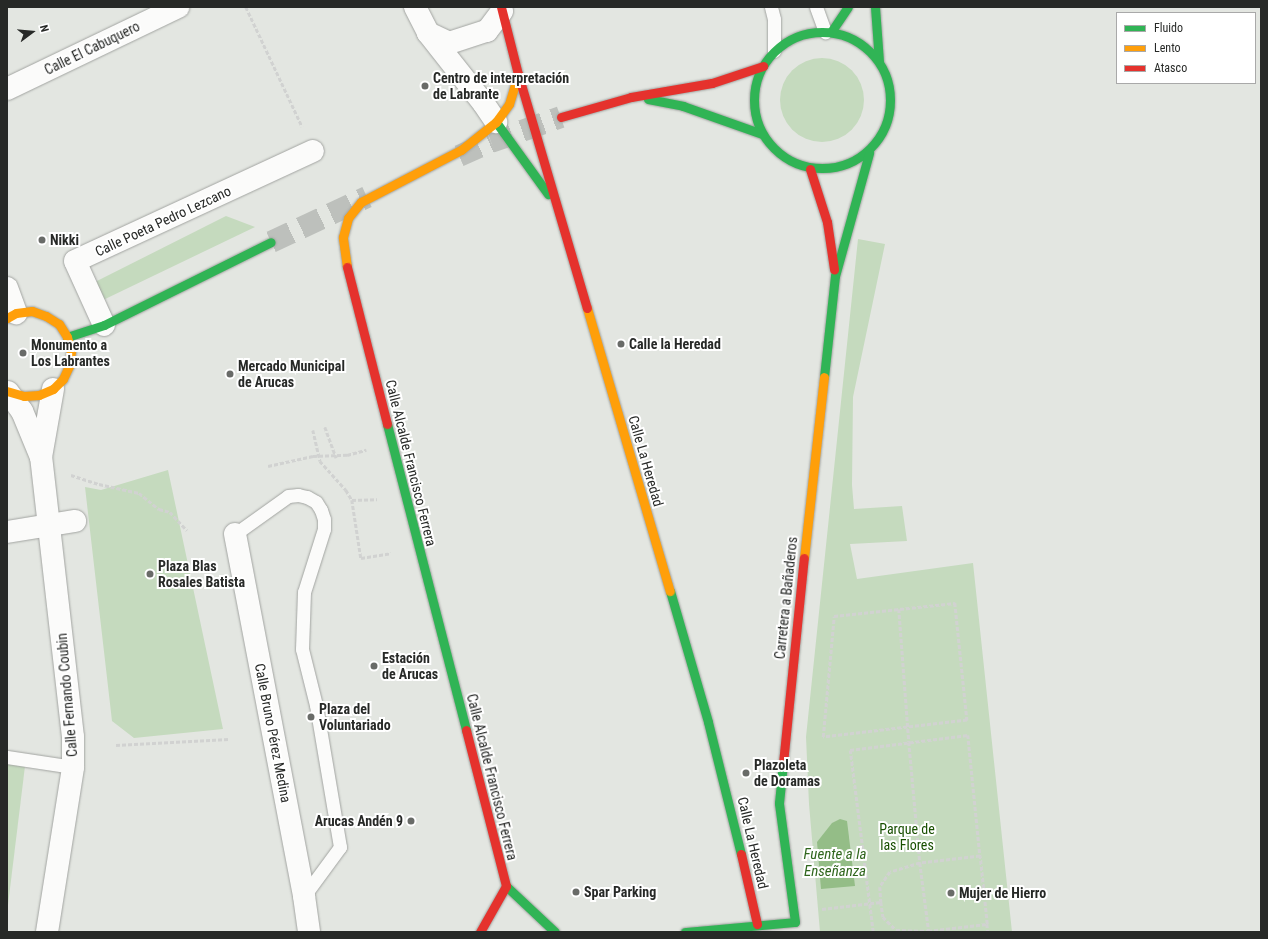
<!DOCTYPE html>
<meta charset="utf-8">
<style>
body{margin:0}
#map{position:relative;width:1268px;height:939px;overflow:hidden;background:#e3e6e1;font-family:"Roboto Condensed",sans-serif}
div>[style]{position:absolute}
.green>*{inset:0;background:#c5dabe}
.round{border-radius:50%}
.water>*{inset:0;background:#94bd87}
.secondary-tunnel>*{height:22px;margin-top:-11px;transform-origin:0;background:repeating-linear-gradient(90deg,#bdc0bc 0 22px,transparent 0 33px)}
.path>*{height:2.5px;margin-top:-1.25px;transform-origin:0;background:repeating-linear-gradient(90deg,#d1d2d1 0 4px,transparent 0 6px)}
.roads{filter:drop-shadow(0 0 1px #a2a4a1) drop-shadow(0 0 1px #a2a4a1)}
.lane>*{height:13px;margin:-6.5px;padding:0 6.5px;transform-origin:6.5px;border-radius:6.5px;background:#fbfbfa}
.street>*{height:22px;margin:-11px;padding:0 11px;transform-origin:11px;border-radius:11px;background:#fbfbfa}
.fast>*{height:9px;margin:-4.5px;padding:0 4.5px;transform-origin:4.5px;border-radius:4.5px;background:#30b455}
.fast>.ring{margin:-4.5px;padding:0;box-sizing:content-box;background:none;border:9px solid #30b455;border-radius:50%}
.slow>*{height:9px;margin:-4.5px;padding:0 4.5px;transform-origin:4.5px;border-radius:4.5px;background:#ff9f0a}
.jam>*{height:9px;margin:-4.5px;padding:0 4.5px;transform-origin:4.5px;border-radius:4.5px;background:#e5322d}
.path-bridge>*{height:2.5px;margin-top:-1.25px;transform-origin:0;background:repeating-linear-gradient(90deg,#d1d2d1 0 4px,transparent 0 6px)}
.dots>*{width:11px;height:11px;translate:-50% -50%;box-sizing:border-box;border:2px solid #fff;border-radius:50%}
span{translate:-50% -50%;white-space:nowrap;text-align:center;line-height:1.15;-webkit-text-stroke:4px #fff;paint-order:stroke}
.street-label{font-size:14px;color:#272927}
.poi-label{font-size:14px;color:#272927;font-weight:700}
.left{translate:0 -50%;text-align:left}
.right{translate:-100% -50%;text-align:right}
.park-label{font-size:14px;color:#184f00}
.water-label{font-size:15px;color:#30661d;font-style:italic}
.frame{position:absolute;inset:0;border:8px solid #272927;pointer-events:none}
.legend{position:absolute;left:1116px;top:12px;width:140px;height:72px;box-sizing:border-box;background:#fff;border:1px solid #a9a9a9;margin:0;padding:5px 7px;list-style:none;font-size:12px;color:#272927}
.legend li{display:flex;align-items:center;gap:8px;height:20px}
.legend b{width:20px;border:1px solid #a9a9a9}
.north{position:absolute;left:12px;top:12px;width:40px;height:40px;-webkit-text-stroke:3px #fff;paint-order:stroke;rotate:74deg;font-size:11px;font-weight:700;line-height:16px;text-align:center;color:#272927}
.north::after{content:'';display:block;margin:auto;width:14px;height:18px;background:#272927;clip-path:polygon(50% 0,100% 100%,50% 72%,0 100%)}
</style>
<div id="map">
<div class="green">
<i class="round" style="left:780px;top:58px;width:84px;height:84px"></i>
<i style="clip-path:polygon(226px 216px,255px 227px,101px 301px,93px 283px)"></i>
<i style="clip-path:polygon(858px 239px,885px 244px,853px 397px,852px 485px,854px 509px,902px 506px,907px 541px,850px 544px,857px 579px,973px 563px,1012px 932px,820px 932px,809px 804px,806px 737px)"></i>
<i style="clip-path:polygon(168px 470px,223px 729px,134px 738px,112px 721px,85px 487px,101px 490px)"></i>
<i style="clip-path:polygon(7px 763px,25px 766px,7px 913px)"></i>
</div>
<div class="water">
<i style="clip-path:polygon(840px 819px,847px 821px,855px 886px,821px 889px,817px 842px,832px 823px)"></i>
</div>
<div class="secondary-tunnel">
<i style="left:459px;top:156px;width:35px;rotate:-24deg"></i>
<i style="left:491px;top:142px;width:74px;rotate:-19.7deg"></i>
<i style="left:271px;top:242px;width:106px;rotate:-25.1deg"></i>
</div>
<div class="path">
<i style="left:246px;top:7px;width:132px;rotate:64.8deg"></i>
<i style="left:268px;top:466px;width:46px;rotate:-12.5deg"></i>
<i style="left:313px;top:456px;width:34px;rotate:-2deg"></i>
<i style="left:347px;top:455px;width:20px;rotate:-15deg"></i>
<i style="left:71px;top:475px;width:29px;rotate:18deg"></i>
<i style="left:99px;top:484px;width:41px;rotate:12.7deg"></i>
<i style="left:139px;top:493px;width:26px;rotate:39deg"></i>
<i style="left:159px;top:509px;width:11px;rotate:15deg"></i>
<i style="left:170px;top:512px;width:25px;rotate:47deg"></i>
<i style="left:346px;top:490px;width:12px;rotate:59deg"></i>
<i style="left:352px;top:500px;width:59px;rotate:81.2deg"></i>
<i style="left:361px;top:558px;width:30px;rotate:-9deg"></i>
<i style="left:352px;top:500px;width:25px;rotate:-2deg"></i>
<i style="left:955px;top:603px;width:118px;rotate:84.1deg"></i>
<i style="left:967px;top:720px;width:145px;rotate:173.3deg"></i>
<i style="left:823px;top:737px;width:121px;rotate:-84.8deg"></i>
<i style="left:834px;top:616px;width:122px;rotate:-6.1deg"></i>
<i style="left:899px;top:609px;width:133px;rotate:85.7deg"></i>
<i style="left:909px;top:742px;width:121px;rotate:84.8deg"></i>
<i style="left:920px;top:863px;width:70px;rotate:82.6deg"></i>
<i style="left:116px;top:745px;width:113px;rotate:-3deg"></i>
<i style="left:822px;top:909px;width:59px;rotate:-6.8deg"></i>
<i style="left:987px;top:924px;width:8px;rotate:83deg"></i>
<i style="left:873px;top:932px;width:183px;rotate:-97.2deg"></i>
<i style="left:850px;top:750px;width:119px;rotate:-7.2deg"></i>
<i style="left:968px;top:735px;width:122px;rotate:84.3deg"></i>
<i style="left:980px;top:856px;width:60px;rotate:173.3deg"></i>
<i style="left:920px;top:863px;width:31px;rotate:163deg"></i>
<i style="left:890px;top:872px;width:18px;rotate:124deg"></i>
<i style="left:880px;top:887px;width:15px;rotate:86deg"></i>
<i style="left:881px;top:902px;width:15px;rotate:82deg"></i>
<i style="left:883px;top:917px;width:18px;rotate:45deg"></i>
<i style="left:896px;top:930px;width:32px;rotate:2deg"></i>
<i style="left:928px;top:931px;width:59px;rotate:-6.8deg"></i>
<i style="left:987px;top:924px;width:68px;rotate:-95.9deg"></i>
</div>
<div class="roads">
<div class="lane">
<i style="left:771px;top:7px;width:12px;rotate:76deg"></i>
<i style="left:774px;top:19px;width:32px;rotate:90deg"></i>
<i style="left:816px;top:7px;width:27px;rotate:70deg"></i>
<i style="left:235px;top:534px;width:65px;rotate:-35.6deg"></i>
<i style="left:288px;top:496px;width:10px;rotate:-6deg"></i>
<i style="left:298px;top:495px;width:9px;rotate:13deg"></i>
<i style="left:307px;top:497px;width:10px;rotate:29deg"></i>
<i style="left:316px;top:502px;width:9px;rotate:58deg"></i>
<i style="left:321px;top:510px;width:9px;rotate:72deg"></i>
<i style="left:324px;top:519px;width:10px;rotate:90deg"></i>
<i style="left:324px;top:529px;width:66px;rotate:107.6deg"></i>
<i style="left:304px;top:592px;width:57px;rotate:92deg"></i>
<i style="left:302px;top:649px;width:58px;rotate:76deg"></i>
<i style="left:316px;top:705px;width:144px;rotate:80.4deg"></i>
<i style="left:340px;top:847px;width:61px;rotate:126.3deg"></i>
<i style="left:7px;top:757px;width:67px;rotate:8.6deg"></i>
</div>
<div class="street">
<i style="left:415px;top:7px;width:29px;rotate:63deg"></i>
<i style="left:428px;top:33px;width:90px;rotate:51.7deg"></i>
<i style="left:484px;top:104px;width:22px;rotate:56deg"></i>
<i style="left:428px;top:33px;width:23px;rotate:25deg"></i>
<i style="left:449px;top:43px;width:40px;rotate:-18deg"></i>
<i style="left:487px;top:31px;width:25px;rotate:-53deg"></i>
<i style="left:7px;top:89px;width:190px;rotate:-25.6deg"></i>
<i style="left:7px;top:288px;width:27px;rotate:70deg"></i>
<i style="left:104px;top:325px;width:70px;rotate:-114.4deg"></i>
<i style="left:75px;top:261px;width:262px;rotate:-24.8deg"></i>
<i style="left:8px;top:392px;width:24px;rotate:54deg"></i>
<i style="left:22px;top:411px;width:50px;rotate:67.6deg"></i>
<i style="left:7px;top:532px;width:69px;rotate:-9.2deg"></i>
<i style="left:235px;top:534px;width:369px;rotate:79.2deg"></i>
<i style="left:304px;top:896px;width:36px;rotate:82deg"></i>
<i style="left:47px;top:932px;width:167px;rotate:-81deg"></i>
<i style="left:73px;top:767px;width:30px;rotate:-90deg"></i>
<i style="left:73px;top:737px;width:282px;rotate:-96.5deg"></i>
<i style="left:41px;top:457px;width:69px;rotate:-80deg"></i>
</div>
<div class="fast">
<i style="left:875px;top:7px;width:54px;rotate:85.8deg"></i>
<i class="ring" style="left:754px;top:32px;width:127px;height:127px"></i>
<i style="left:831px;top:32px;width:30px;rotate:-56deg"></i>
<i style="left:648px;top:99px;width:36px;rotate:11deg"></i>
<i style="left:683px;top:106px;width:84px;rotate:19.5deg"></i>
<i style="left:496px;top:122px;width:89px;rotate:54.2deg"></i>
<i style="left:67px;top:337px;width:39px;rotate:-18deg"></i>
<i style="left:104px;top:325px;width:186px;rotate:-26.4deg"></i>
<i style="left:824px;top:377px;width:102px;rotate:-83.8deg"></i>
<i style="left:835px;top:276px;width:128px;rotate:-74.5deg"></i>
<i style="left:387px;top:424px;width:316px;rotate:75.5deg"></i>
<i style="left:670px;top:591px;width:136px;rotate:73.8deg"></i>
<i style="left:708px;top:722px;width:136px;rotate:76deg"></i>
<i style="left:506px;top:886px;width:67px;rotate:43.2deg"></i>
<i style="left:685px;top:932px;width:110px;rotate:-5.2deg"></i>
<i style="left:795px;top:922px;width:120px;rotate:-97.7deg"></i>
<i style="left:779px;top:803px;width:40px;rotate:-84.3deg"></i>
</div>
<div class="slow">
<i style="left:347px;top:267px;width:30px;rotate:-98deg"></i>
<i style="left:343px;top:237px;width:20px;rotate:-75deg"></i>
<i style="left:348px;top:218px;width:21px;rotate:-51deg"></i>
<i style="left:361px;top:202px;width:113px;rotate:-27.5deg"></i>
<i style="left:461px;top:150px;width:45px;rotate:-38.7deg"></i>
<i style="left:496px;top:122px;width:22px;rotate:-54deg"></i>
<i style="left:509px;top:104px;width:31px;rotate:-73deg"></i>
<i style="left:587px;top:308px;width:295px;rotate:73.7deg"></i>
<i style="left:7px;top:318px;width:10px;rotate:-29deg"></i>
<i style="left:16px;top:313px;width:16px;rotate:-7deg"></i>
<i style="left:32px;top:311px;width:15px;rotate:20deg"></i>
<i style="left:46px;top:316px;width:15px;rotate:32deg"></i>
<i style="left:59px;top:324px;width:15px;rotate:58deg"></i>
<i style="left:67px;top:337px;width:15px;rotate:74deg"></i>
<i style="left:71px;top:351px;width:15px;rotate:98deg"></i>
<i style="left:69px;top:366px;width:14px;rotate:115deg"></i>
<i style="left:63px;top:379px;width:14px;rotate:135deg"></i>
<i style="left:53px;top:389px;width:15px;rotate:157deg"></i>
<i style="left:39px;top:395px;width:15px;rotate:176deg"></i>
<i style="left:24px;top:396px;width:18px;rotate:-164deg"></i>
<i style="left:804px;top:558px;width:182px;rotate:-83.7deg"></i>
</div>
<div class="jam">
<i style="left:501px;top:7px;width:69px;rotate:75.8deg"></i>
<i style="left:518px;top:74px;width:244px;rotate:73.6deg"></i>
<i style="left:561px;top:117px;width:73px;rotate:-15.9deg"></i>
<i style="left:631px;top:97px;width:82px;rotate:-9.8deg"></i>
<i style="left:712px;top:83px;width:54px;rotate:-18.4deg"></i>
<i style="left:810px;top:169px;width:56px;rotate:72.2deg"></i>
<i style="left:827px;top:222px;width:48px;rotate:81.5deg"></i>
<i style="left:347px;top:267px;width:162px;rotate:75.7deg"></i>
<i style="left:466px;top:730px;width:161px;rotate:75.6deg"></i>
<i style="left:506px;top:886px;width:53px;rotate:119.5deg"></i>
<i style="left:783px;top:763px;width:206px;rotate:-84.2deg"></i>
<i style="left:741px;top:854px;width:72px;rotate:77.1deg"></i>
</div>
</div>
<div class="path-bridge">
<i style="left:325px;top:427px;width:33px;rotate:70deg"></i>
<i style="left:313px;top:430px;width:32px;rotate:77deg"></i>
<i style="left:320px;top:461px;width:39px;rotate:48deg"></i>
</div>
<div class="dots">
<i style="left:425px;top:86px;background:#696b68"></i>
<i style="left:42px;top:240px;background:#696b68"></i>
<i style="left:621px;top:344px;background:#696b68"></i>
<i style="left:23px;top:353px;background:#696b68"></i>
<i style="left:230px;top:374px;background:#696b68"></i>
<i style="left:150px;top:574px;background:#696b68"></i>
<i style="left:374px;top:666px;background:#696b68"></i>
<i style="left:311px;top:717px;background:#696b68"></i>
<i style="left:746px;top:773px;background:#696b68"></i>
<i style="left:411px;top:821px;background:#696b68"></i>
<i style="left:576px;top:892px;background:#696b68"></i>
<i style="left:951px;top:893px;background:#696b68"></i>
</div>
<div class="street-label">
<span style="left:92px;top:48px;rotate:-26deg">Calle El Cabuquero</span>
<span style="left:163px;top:221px;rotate:-25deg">Calle Poeta Pedro Lezcano</span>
<span style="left:646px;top:461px;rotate:74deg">Calle La Heredad</span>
<span style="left:411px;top:463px;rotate:76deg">Calle Alcalde Francisco Ferrera</span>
<span style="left:786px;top:598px;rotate:-84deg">Carretera a Bañaderos</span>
<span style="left:67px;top:695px;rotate:-95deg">Calle Fernando Coubin</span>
<span style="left:273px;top:733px;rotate:79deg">Calle Bruno Pérez Medina</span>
<span style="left:492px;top:777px;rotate:76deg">Calle Alcalde Francisco Ferrera</span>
<span style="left:753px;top:843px;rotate:77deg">Calle La Heredad</span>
</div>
<div class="poi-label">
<span class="left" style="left:433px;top:86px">Centro de interpretación<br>de Labrante</span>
<span class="left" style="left:50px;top:240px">Nikki</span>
<span class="left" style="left:629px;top:344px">Calle la Heredad</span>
<span class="left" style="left:31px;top:353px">Monumento a<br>Los Labrantes</span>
<span class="left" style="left:238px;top:374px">Mercado Municipal<br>de Arucas</span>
<span class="left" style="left:158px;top:574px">Plaza Blas<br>Rosales Batista</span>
<span class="left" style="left:382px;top:666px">Estación<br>de Arucas</span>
<span class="left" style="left:319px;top:717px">Plaza del<br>Voluntariado</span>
<span class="left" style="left:754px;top:773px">Plazoleta<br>de Doramas</span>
<span class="right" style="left:403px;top:821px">Arucas Andén 9</span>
<span class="left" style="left:584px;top:892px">Spar Parking</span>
<span class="left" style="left:959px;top:893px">Mujer de Hierro</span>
</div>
<div class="park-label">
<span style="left:907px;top:837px">Parque de<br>las Flores</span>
</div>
<div class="water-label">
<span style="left:835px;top:863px">Fuente a la<br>Enseñanza</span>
</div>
<div class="frame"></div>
<ul class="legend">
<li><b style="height:5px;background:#30b455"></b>Fluido</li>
<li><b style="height:5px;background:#ff9f0a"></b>Lento</li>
<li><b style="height:5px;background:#e5322d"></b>Atasco</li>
</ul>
<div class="north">N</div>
</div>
